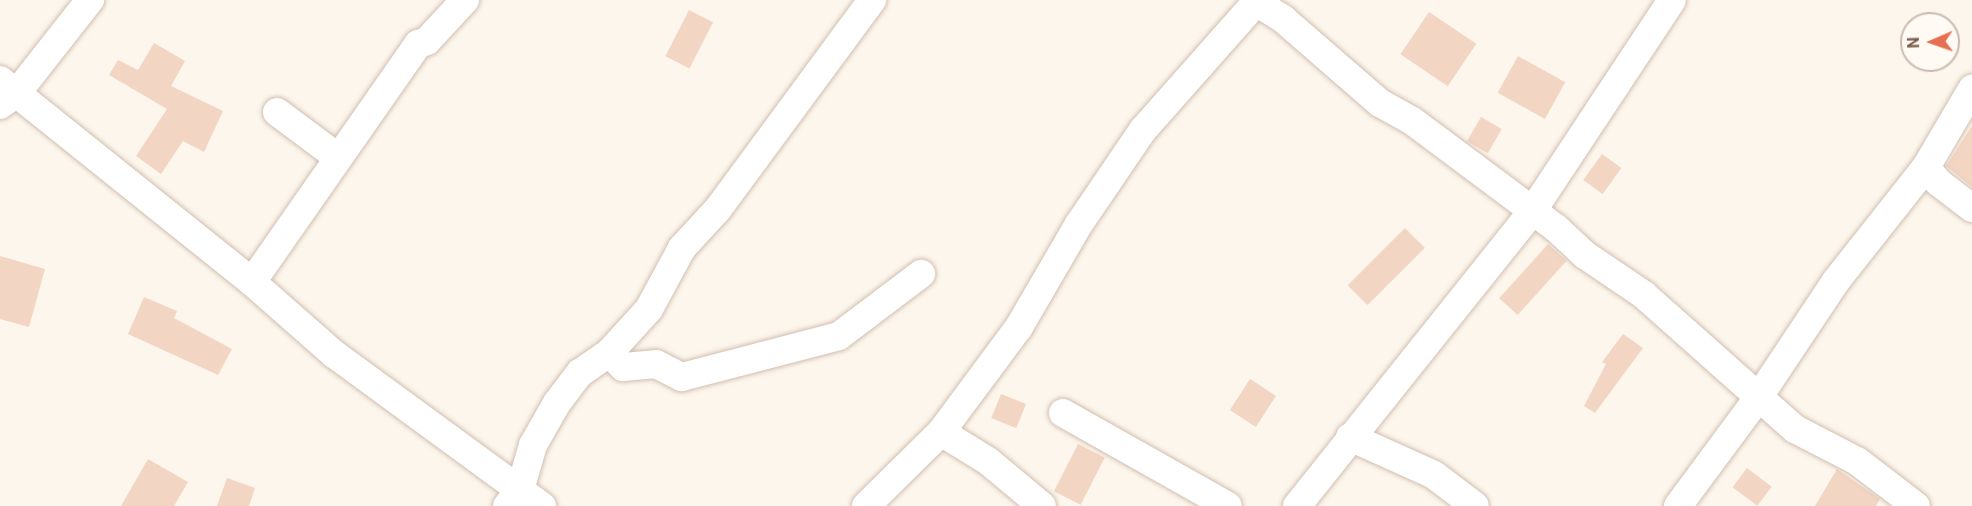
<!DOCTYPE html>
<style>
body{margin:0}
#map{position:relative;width:1972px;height:506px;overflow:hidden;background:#fdf6ec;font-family:Roboto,sans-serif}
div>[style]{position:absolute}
.building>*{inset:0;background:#f3d5c3;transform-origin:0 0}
.roads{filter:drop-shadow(0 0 2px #d1beb0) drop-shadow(0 0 2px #d1beb0)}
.minor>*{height:28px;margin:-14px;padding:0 14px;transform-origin:14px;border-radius:14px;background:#fff}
span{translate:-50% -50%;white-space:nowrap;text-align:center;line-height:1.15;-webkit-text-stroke:5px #fffaf3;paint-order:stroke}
.north{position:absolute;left:1900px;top:12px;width:60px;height:60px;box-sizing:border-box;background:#fffaf3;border:2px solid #cabbb1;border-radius:50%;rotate:268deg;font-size:16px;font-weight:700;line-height:24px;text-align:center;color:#7a5c4d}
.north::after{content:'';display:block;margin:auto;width:21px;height:27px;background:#e76f51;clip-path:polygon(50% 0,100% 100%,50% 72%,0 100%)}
</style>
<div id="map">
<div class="building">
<i style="left:689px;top:10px;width:27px;height:52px;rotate:27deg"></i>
<i style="left:1429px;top:12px;width:57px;height:51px;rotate:34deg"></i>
<i style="clip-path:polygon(154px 43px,185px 61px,171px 86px,223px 111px,204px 152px,183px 141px,161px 174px,136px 156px,167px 109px,109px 75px,118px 60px,138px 70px)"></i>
<i style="left:1518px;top:56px;width:54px;height:42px;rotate:29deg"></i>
<i style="left:1481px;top:117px;width:24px;height:28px;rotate:30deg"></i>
<i style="clip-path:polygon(1972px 126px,1972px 187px,1946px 166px)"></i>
<i style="left:1602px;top:154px;width:24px;height:32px;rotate:36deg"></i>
<i style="left:1405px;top:228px;width:28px;height:81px;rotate:45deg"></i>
<i style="left:1548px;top:244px;width:25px;height:73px;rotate:42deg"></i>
<i style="clip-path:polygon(0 256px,45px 269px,29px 327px,0 319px)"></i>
<i style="clip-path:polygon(144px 297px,177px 311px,174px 318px,232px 349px,218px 375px,128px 334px)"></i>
<i style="clip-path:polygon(1623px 334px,1643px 348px,1595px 413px,1584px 406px,1606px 364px,1602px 362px)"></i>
<i style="left:1250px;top:379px;width:31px;height:37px;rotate:33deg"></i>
<i style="left:1001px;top:394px;width:27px;height:26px;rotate:22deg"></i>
<i style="left:1078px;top:444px;width:30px;height:53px;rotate:27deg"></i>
<i style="clip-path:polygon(148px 459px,188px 482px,174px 506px,121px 506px)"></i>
<i style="left:1747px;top:468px;width:31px;height:24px;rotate:37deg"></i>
<i style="clip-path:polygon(1837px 469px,1880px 499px,1876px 506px,1815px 506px)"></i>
<i style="clip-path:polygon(227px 478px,255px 488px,249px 506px,217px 506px)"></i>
</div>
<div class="roads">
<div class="minor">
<i style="left:1256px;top:2px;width:32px;rotate:32deg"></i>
<i style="left:1283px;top:19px;width:128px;rotate:40.9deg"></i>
<i style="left:1380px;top:103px;width:35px;rotate:29deg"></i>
<i style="left:1411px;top:120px;width:181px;rotate:36.7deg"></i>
<i style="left:1556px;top:228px;width:40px;rotate:43deg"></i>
<i style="left:1585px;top:255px;width:71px;rotate:34.1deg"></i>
<i style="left:1644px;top:295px;width:202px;rotate:41.6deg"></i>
<i style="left:1795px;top:429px;width:70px;rotate:27.3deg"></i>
<i style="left:1857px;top:461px;width:74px;rotate:37.3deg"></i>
<i style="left:0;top:80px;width:323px;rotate:38.7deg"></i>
<i style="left:252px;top:282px;width:109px;rotate:41.3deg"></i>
<i style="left:334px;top:354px;width:258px;rotate:36.2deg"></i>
<i style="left:0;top:105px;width:19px;rotate:-35deg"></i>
<i style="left:16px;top:94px;width:120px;rotate:-51.8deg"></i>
<i style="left:277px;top:112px;width:74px;rotate:36.7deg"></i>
<i style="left:1926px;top:167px;width:19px;rotate:51deg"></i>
<i style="left:1938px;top:182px;width:43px;rotate:37.4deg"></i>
<i style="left:252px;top:282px;width:290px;rotate:-55.1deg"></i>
<i style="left:418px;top:44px;width:9px;rotate:-18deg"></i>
<i style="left:427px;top:41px;width:56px;rotate:-47.2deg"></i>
<i style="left:609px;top:353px;width:20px;rotate:45deg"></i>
<i style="left:623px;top:367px;width:33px;rotate:-5deg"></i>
<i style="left:656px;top:364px;width:29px;rotate:27deg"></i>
<i style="left:682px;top:377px;width:162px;rotate:-14.6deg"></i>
<i style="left:839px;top:336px;width:103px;rotate:-37.1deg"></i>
<i style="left:1063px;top:413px;width:189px;rotate:29.4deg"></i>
<i style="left:941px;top:432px;width:55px;rotate:31.7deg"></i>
<i style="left:988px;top:461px;width:70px;rotate:39.8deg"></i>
<i style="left:1350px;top:437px;width:92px;rotate:24.3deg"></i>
<i style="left:1434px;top:475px;width:51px;rotate:37.1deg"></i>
<i style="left:507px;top:506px;width:21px;rotate:-51deg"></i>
<i style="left:520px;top:490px;width:47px;rotate:-73.9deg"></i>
<i style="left:533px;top:445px;width:48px;rotate:-60.3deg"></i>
<i style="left:557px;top:403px;width:38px;rotate:-53deg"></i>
<i style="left:580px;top:373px;width:35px;rotate:-35deg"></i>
<i style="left:609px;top:353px;width:59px;rotate:-47.7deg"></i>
<i style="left:649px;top:309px;width:69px;rotate:-61.6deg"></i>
<i style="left:682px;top:248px;width:53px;rotate:-47.3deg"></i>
<i style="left:718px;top:209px;width:260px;rotate:-53.6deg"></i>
<i style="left:866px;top:506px;width:105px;rotate:-44.6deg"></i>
<i style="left:941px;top:432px;width:131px;rotate:-53.4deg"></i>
<i style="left:1019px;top:327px;width:119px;rotate:-59.8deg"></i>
<i style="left:1079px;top:224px;width:114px;rotate:-55.8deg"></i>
<i style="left:1143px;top:130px;width:174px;rotate:-48.5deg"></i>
<i style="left:1297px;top:506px;width:375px;rotate:-51.4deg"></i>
<i style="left:1531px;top:213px;width:255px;rotate:-56.5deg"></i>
<i style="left:1678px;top:506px;width:138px;rotate:-53.5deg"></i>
<i style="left:1760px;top:395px;width:137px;rotate:-56.3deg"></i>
<i style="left:1836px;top:281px;width:145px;rotate:-51.7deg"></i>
<i style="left:1926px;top:167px;width:91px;rotate:-59.5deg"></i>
</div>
</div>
<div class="north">N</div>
</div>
